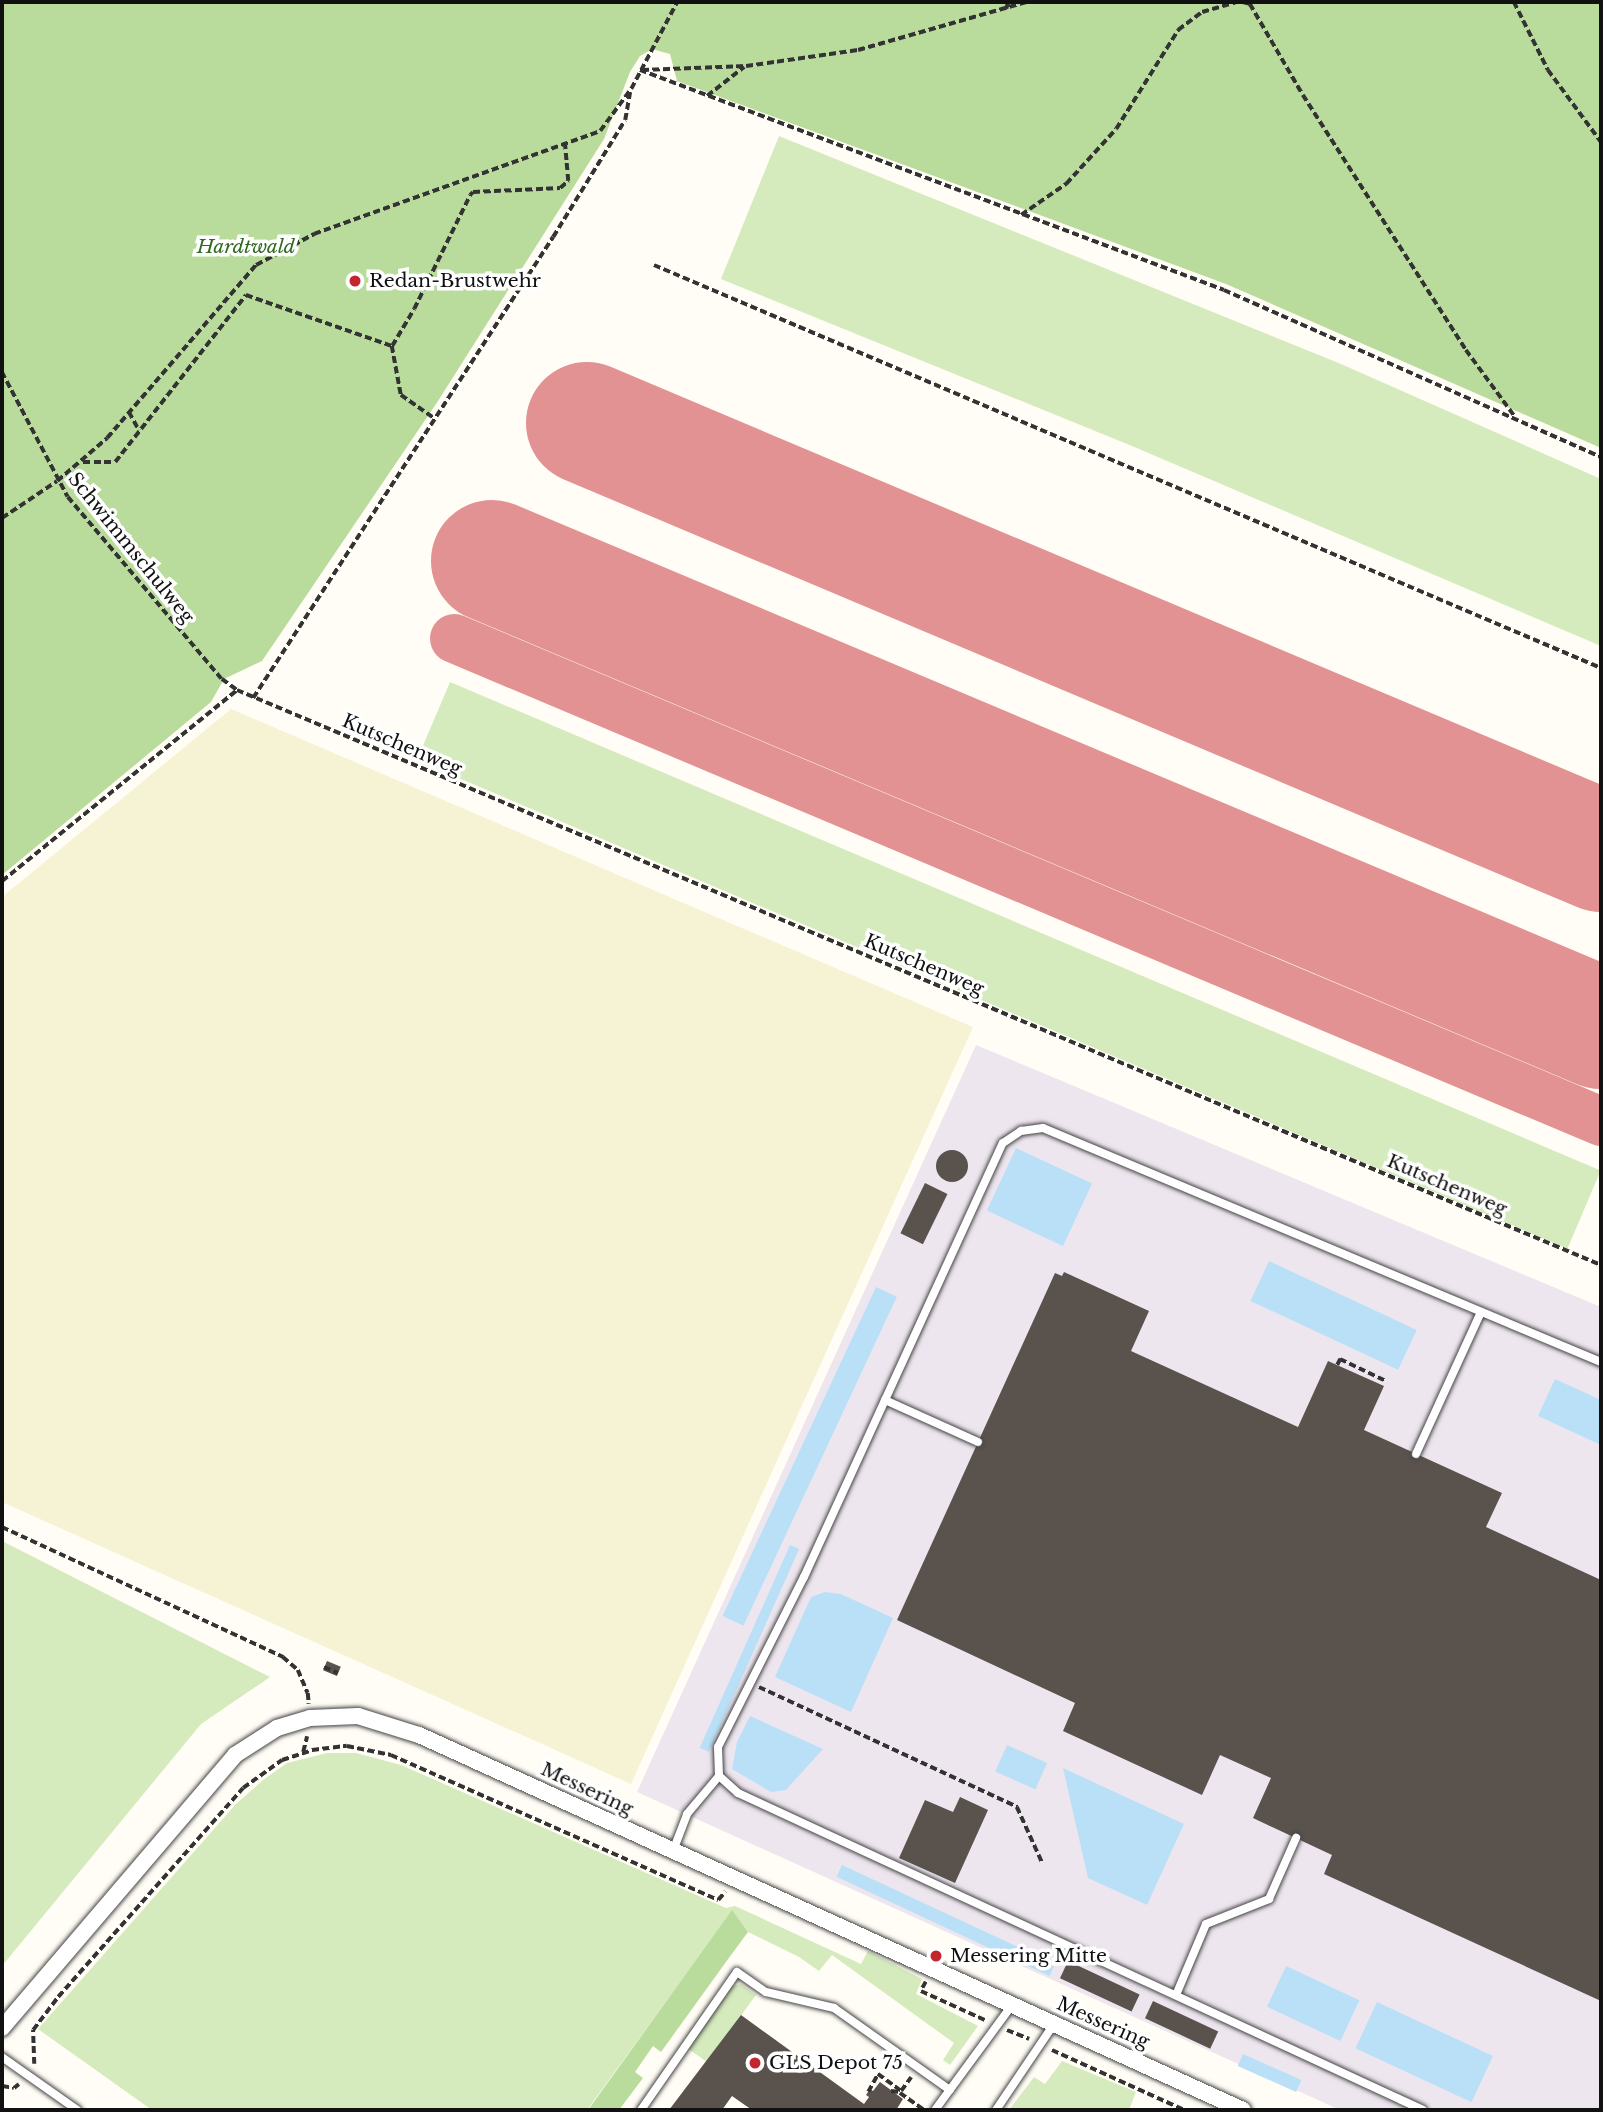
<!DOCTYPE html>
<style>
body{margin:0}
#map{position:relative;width:1603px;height:2112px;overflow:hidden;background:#fffdf5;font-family:"Libre Baskerville",serif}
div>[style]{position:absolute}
.industrial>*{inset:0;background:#eee6ef}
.farmland>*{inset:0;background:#f6f3d4}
.green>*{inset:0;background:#d5ebbd;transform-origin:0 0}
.forest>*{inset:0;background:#b9dc9c}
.water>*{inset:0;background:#b9e0f7;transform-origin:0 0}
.taxiway>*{height:49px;margin:-24.5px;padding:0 24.5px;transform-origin:24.5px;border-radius:24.5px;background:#e29292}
.runway>*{height:122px;margin:-61px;padding:0 61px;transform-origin:61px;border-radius:61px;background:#e29292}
.building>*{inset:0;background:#5a524d;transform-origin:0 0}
.round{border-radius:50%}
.path>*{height:3.5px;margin-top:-1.75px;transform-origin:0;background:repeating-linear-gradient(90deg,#333 0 7px,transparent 0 10.5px)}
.roads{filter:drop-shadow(0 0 2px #444) drop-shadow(0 0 2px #444)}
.lane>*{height:8px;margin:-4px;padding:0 4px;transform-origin:4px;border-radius:4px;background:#fff}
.street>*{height:16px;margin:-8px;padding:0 8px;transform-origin:8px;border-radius:8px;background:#fff}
.dots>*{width:19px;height:19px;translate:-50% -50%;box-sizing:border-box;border:4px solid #fff;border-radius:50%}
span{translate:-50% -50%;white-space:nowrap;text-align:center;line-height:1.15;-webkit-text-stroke:7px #fff;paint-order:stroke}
.park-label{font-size:19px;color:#2f6b1f;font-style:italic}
.poi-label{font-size:19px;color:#111}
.left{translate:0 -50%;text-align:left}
.street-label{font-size:19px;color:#111}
.frame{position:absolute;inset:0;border:4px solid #111;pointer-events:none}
</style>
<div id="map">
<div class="industrial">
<i style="clip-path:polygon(976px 1045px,1601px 1307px,1601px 2110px,1340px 2110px,637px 1792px)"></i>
</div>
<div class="farmland">
<i style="clip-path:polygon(231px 709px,973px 1027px,631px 1784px,2px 1502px,2px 897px)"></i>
</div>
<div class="green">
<i style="clip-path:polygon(779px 136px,1341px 364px,1601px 479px,1601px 646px,1132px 446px,721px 279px)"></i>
<i style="left:450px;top:682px;width:1250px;height:85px;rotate:23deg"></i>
<i style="clip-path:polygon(2px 1541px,270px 1677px,201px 1724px,2px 1966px)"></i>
<i style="clip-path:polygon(327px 1753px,356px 1753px,401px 1765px,726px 1908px,735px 1906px,861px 1964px,868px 1951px,922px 1979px,916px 1994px,978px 2026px,950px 2065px,943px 2060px,954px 2043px,832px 1955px,819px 1971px,799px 1957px,748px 1932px,732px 1911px,587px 2110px,152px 2110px,38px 2029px,236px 1804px,263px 1780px,287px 1763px)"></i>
<i style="clip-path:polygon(741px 1984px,756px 1995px,707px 2062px,687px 2048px,732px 1986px)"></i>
<i style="clip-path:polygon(1062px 2061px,1136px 2092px,1129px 2110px,1009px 2110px,1034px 2077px,1045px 2084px)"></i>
</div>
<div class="forest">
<i style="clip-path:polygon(2px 2px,1601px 2px,1601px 448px,1226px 284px,677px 81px,670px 54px,652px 49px,640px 56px,630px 72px,604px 139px,438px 401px,262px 661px,224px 679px,211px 702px,2px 875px)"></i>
<i style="clip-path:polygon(732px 1910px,748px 1932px,731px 1955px,661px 2052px,653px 2046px,635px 2072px,643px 2078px,619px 2110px,588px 2110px)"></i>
</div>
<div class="water">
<i style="left:1016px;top:1148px;width:84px;height:69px;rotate:25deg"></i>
<i style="left:1269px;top:1261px;width:163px;height:44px;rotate:25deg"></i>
<i style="left:876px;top:1287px;width:23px;height:363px;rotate:25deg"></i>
<i style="clip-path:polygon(1555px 1379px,1601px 1400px,1601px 1445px,1538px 1416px)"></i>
<i style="left:790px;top:1545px;width:10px;height:222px;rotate:24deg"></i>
<i style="clip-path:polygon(825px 1592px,841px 1594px,893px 1618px,851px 1712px,775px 1677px,811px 1597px)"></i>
<i style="clip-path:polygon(750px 1716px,823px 1749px,786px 1790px,771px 1792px,732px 1769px,737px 1742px)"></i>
<i style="left:1007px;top:1745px;width:44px;height:29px;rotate:24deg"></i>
<i style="clip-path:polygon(1063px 1768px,1184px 1824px,1147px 1905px,1088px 1878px)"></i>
<i style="left:842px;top:1865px;width:235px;height:13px;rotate:25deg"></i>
<i style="left:1286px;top:1966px;width:81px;height:45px;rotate:25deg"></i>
<i style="left:1377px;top:2002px;width:128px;height:51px;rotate:25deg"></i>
<i style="left:1243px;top:2054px;width:64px;height:13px;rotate:24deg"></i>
</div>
<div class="taxiway">
<i style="left:454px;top:638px;width:1245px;rotate:22.84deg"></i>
</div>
<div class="runway">
<i style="left:587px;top:423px;width:1101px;rotate:22.88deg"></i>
<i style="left:492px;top:561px;width:1203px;rotate:22.84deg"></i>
</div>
<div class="building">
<i class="round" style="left:936px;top:1150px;width:32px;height:32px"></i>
<i style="left:925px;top:1183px;width:25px;height:56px;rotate:26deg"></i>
<i style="clip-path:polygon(1064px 1272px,1149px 1311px,1131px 1351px,1298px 1427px,1328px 1361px,1384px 1386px,1364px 1430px,1502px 1493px,1486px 1527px,1601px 1580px,1601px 2001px,1324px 1874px,1332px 1855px,1253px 1818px,1271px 1778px,1220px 1755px,1202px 1795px,1063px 1731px,1075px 1703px,897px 1620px,1055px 1273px,1062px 1276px)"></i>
<i style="left:327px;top:1661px;width:15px;height:10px;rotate:23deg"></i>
<i style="clip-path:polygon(960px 1797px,988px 1810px,955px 1883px,899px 1858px,925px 1800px,953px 1812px)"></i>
<i style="left:1068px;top:1961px;width:79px;height:19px;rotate:25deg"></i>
<i style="left:1153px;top:2001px;width:72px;height:19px;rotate:25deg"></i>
<i style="clip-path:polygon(741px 2015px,864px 2104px,869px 2097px,866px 2095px,870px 2089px,873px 2091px,880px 2082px,903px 2099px,898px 2107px,896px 2110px,752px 2110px,732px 2096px,722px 2110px,669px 2110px)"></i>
</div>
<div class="path">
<i style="left:1243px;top:2px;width:7px;rotate:16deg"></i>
<i style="left:1250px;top:4px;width:105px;rotate:59.8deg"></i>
<i style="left:1303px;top:95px;width:303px;rotate:57.4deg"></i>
<i style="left:1466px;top:350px;width:84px;rotate:53.7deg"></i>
<i style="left:1514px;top:2px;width:76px;rotate:63.4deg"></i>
<i style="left:1548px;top:70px;width:89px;rotate:53.6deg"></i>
<i style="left:1006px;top:9px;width:7px;rotate:-74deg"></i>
<i style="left:640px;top:70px;width:624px;rotate:20.64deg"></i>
<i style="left:1224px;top:290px;width:412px;rotate:23.9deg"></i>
<i style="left:642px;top:70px;width:104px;rotate:-2.2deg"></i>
<i style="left:746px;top:66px;width:113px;rotate:-8.1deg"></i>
<i style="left:858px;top:50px;width:176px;rotate:-15.9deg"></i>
<i style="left:707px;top:96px;width:47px;rotate:-38.1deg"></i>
<i style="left:1021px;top:215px;width:55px;rotate:-34.6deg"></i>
<i style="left:1066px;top:184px;width:74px;rotate:-47.7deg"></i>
<i style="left:1116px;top:129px;width:117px;rotate:-57.9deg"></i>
<i style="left:1178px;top:30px;width:30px;rotate:-37deg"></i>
<i style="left:1202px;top:12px;width:35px;rotate:-16deg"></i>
<i style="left:654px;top:265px;width:1029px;rotate:23.05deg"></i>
<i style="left:392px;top:346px;width:50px;rotate:79.6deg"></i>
<i style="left:401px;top:395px;width:40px;rotate:34.9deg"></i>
<i style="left:2px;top:372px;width:141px;rotate:62.2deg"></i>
<i style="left:68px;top:497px;width:238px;rotate:49.8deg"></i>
<i style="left:222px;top:679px;width:19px;rotate:36deg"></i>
<i style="left:237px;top:690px;width:1480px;rotate:22.86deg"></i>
<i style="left:129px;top:412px;width:21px;rotate:61deg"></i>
<i style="left:83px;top:462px;width:32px"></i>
<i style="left:115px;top:462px;width:212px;rotate:-51.9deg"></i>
<i style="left:246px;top:295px;width:155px;rotate:19.3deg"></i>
<i style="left:392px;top:346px;width:43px;rotate:-59.3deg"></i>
<i style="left:414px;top:309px;width:127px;rotate:-63.8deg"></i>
<i style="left:470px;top:195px;width:4px;rotate:-45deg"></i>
<i style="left:473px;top:192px;width:87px;rotate:-2.6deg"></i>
<i style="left:560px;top:188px;width:11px;rotate:-41deg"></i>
<i style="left:568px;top:181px;width:36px;rotate:-95deg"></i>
<i style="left:2px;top:518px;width:66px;rotate:-33.9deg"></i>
<i style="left:57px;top:481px;width:66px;rotate:-40.7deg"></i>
<i style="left:107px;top:438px;width:228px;rotate:-49.3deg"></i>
<i style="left:256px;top:265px;width:66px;rotate:-28.1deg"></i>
<i style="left:314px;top:234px;width:304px;rotate:-19.8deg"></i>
<i style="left:600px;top:131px;width:52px;rotate:-53.6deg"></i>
<i style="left:631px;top:89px;width:98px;rotate:-62.1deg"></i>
<i style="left:253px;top:698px;width:550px;rotate:-56.95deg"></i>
<i style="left:553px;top:237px;width:137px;rotate:-58.4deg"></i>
<i style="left:625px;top:120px;width:28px;rotate:-80deg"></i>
<i style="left:2px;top:881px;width:303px;rotate:-39.1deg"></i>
<i style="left:1337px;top:1365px;width:7px;rotate:-63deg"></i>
<i style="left:1340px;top:1359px;width:51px;rotate:25.6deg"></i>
<i style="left:2px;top:1527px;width:310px;rotate:24.8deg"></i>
<i style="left:283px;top:1657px;width:20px;rotate:41deg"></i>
<i style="left:298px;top:1670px;width:25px;rotate:67deg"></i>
<i style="left:308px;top:1693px;width:11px;rotate:85deg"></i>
<i style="left:324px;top:1667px;width:15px;rotate:23deg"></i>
<i style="left:759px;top:1687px;width:285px;rotate:24.9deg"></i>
<i style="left:1017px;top:1807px;width:60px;rotate:65.6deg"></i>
<i style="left:303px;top:1752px;width:16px;rotate:-76deg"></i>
<i style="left:926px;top:1982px;width:10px;rotate:119deg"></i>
<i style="left:921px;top:1991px;width:72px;rotate:24.4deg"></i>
<i style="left:1007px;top:2030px;width:24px;rotate:22deg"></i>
<i style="left:1052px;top:2050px;width:145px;rotate:24.4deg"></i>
<i style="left:34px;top:2064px;width:34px;rotate:-92deg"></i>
<i style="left:33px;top:2030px;width:41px;rotate:-52.9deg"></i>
<i style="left:58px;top:1997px;width:279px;rotate:-48.5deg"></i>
<i style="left:243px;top:1788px;width:48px;rotate:-35.7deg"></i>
<i style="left:282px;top:1760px;width:32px;rotate:-18deg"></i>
<i style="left:312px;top:1750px;width:35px;rotate:-7deg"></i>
<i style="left:347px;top:1746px;width:45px;rotate:11.6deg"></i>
<i style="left:391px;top:1755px;width:358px;rotate:23.9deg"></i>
<i style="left:718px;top:1900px;width:11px;rotate:-49deg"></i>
<i style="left:2px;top:2086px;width:12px;rotate:9deg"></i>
<i style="left:14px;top:2088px;width:6px;rotate:-39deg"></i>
<i style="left:891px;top:2091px;width:9px;rotate:6deg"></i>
<i style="left:868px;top:2092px;width:21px;rotate:-61deg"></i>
<i style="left:878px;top:2074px;width:29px;rotate:36deg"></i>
<i style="left:901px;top:2091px;width:17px;rotate:-54deg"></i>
<i style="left:900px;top:2093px;width:29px;rotate:35deg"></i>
</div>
<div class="roads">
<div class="lane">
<i style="left:885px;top:1400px;width:102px;rotate:24.3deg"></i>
<i style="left:1416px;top:1454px;width:156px;rotate:-65.4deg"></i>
<i style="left:673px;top:1851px;width:40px;rotate:-69deg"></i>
<i style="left:687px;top:1814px;width:50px;rotate:-49.9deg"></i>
<i style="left:1176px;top:1995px;width:77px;rotate:-67.1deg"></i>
<i style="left:1206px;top:1924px;width:68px;rotate:-21.6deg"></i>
<i style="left:1269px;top:1899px;width:67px;rotate:-66.1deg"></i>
<i style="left:2px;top:2057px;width:92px;rotate:35.2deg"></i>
<i style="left:641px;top:2110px;width:168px;rotate:-55.2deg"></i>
<i style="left:737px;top:1972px;width:35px;rotate:35deg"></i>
<i style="left:766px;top:1992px;width:70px;rotate:13.2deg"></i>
<i style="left:834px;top:2008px;width:142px;rotate:35.3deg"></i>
<i style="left:935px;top:2110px;width:130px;rotate:-53.7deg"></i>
<i style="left:996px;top:2110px;width:104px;rotate:-56deg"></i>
<i style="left:1423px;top:2110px;width:755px;rotate:-155.17deg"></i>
<i style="left:738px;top:1793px;width:25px;rotate:-138deg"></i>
<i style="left:719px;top:1776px;width:29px;rotate:-92deg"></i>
<i style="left:718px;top:1747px;width:191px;rotate:-63.2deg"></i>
<i style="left:804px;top:1577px;width:477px;rotate:-65.4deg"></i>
<i style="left:1003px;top:1143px;width:22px;rotate:-34deg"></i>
<i style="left:1021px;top:1131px;width:22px;rotate:-8deg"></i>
<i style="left:1043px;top:1128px;width:605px;rotate:22.75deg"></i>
</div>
<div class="street">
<i style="left:2px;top:2028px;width:359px;rotate:-49.5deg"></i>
<i style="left:235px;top:1755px;width:50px;rotate:-32.7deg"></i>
<i style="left:277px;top:1728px;width:34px;rotate:-17deg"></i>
<i style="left:310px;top:1718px;width:48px;rotate:-2.4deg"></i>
<i style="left:358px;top:1716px;width:64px;rotate:17.3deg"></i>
<i style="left:419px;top:1735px;width:905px;rotate:24.47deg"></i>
</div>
</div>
<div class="dots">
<i style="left:355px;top:281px;background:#c4262e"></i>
<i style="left:936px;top:1956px;background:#c4262e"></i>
<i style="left:755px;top:2063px;background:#c4262e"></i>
</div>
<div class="park-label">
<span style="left:246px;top:247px">Hardtwald</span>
</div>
<div class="poi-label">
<span class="left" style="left:369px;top:281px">Redan-Brustwehr</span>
<span class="left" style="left:950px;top:1956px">Messering Mitte</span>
<span class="left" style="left:769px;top:2063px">GLS Depot 75</span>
</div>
<div class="street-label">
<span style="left:131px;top:548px;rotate:51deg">Schwimmschulweg</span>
<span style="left:402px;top:745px;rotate:23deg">Kutschenweg</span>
<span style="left:924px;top:965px;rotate:23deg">Kutschenweg</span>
<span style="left:1447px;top:1185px;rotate:23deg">Kutschenweg</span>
<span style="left:587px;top:1789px;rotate:25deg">Messering</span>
<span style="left:1103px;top:2023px;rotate:24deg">Messering</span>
</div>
<div class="frame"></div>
</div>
